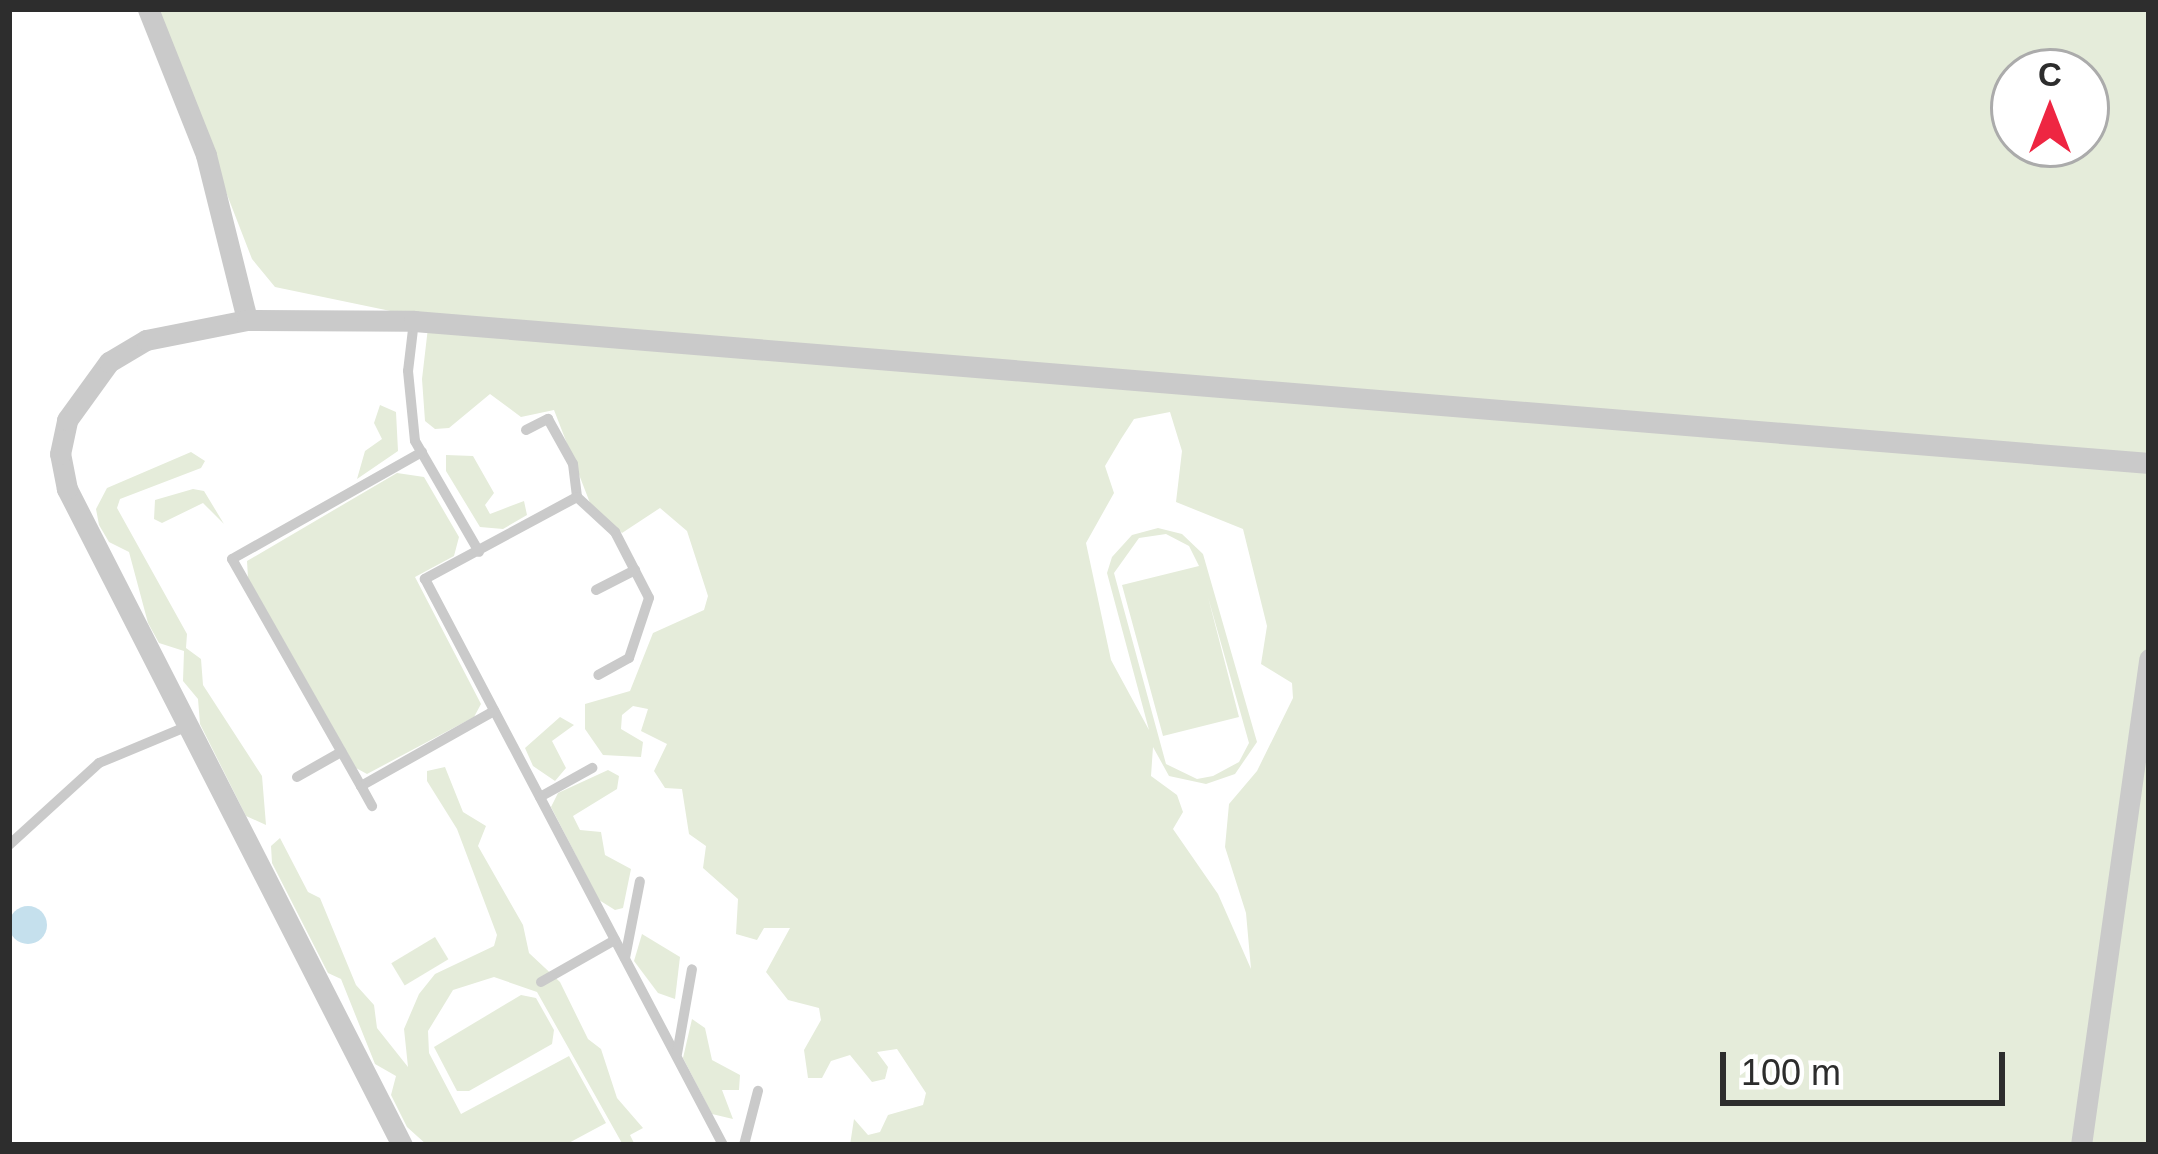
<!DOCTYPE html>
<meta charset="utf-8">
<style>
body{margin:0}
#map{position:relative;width:2158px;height:1154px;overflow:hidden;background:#fff;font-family:Helvetica,sans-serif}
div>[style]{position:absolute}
.green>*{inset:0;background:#e5ecda;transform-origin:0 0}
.water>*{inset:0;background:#c5e0ed}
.round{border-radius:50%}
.service>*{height:10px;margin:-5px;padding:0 5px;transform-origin:5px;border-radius:5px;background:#cacaca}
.minor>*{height:21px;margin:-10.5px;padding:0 10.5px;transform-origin:10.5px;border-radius:10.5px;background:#cacaca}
span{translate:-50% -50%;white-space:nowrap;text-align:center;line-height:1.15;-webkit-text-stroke:12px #fff;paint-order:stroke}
.frame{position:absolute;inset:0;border:12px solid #2d2d2d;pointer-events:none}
.north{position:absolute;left:1990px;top:48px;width:120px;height:120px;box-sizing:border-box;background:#fff;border:3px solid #ababab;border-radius:50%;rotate:0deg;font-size:33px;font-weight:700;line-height:48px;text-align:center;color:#2d2d2d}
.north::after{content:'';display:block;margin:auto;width:42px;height:54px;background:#ee2642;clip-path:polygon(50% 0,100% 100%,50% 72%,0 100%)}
.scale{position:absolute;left:1720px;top:1052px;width:285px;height:54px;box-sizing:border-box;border:6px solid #2d2d2d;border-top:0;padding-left:15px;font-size:36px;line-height:42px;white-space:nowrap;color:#2d2d2d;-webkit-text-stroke:9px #fff;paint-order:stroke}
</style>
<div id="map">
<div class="green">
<i style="clip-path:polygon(evenodd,155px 9px,2149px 9px,2149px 1145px,850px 1145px,854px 1119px,868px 1135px,880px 1132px,888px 1115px,923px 1105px,926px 1093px,897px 1049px,877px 1052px,888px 1067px,885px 1079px,872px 1082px,850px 1055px,831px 1061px,822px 1078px,808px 1078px,804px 1050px,821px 1020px,819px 1008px,788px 1000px,766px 972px,790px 928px,764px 928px,757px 940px,736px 934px,738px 899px,703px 868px,706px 846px,689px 834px,682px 789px,665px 788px,654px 771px,667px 744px,641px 731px,648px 709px,633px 706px,622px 715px,621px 729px,643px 742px,641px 757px,603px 755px,585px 729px,585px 704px,630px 691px,653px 633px,704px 610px,708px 596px,687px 531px,660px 508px,622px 533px,590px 503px,554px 410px,521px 417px,490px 394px,449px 428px,435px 429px,425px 421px,422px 379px,429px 319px,275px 287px,252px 259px,155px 9px,2014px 72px,2086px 72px,2086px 144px,2014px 144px,2014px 72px,155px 9px,1170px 412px,1182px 451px,1176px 502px,1243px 529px,1267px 626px,1261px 664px,1292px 683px,1293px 698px,1257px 771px,1229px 804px,1225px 847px,1246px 913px,1251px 969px,1218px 894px,1173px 829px,1183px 812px,1177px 795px,1151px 776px,1153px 747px,1169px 776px,1206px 784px,1235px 774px,1257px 742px,1203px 554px,1182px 534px,1158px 528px,1132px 535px,1112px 557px,1107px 573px,1149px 730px,1111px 660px,1086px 543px,1114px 493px,1105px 466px,1121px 439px,1134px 419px,1170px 412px,155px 9px,1166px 534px,1189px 546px,1199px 566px,1122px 585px,1163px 736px,1239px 717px,1208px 597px,1249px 743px,1239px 762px,1213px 776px,1197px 779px,1166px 764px,1114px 573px,1139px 538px,1166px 534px)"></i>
<i style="clip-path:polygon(380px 405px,396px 412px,398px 451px,357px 479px,365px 451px,382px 439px,374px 423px)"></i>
<i style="clip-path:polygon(191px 452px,205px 461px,201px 468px,120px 499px,117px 508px,187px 634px,186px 648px,201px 659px,203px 685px,262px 776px,266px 825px,246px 816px,200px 724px,198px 699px,183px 681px,184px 651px,159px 643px,148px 623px,129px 552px,109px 542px,99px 525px,96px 509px,107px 488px)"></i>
<i style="clip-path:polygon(446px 455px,473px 456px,494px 493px,485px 505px,490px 514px,524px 501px,527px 515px,503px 529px,480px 527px,446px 471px)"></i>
<i style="clip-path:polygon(397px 473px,424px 477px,459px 537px,454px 556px,415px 577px,481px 704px,474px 717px,367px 774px,356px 768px,248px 578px,247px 561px)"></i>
<i style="clip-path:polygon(193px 489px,204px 491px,224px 524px,203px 503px,162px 523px,154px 519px,155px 500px)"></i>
<i style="clip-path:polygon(560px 717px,574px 725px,552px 741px,566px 768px,555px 781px,533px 766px,525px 748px)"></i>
<i style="clip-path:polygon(445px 767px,463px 812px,486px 826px,478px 846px,523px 925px,529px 953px,560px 982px,588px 1039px,601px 1049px,617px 1098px,643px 1128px,630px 1135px,635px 1145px,623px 1145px,537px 992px,494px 977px,453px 990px,428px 1031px,429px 1053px,461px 1114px,569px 1056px,606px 1123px,565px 1145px,427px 1145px,407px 1127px,391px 1095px,396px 1076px,375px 1064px,341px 979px,328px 973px,272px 863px,271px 846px,280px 838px,308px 892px,320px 898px,356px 985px,374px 1005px,377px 1028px,408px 1067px,404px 1029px,419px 994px,435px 974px,494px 946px,497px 935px,457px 829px,427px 781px,427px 771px)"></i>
<i style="clip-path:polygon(608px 770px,619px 776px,617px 789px,573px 816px,580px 830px,601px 832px,605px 855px,631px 869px,623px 908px,615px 910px,599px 900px,551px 807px,558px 793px)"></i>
<i style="clip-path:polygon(642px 934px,680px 957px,675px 999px,658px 993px,634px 961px)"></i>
<i style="left:435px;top:937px;width:26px;height:51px;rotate:59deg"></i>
<i style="clip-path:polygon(521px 995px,536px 998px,554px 1030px,552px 1044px,469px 1091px,457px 1091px,434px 1047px)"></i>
<i style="clip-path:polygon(692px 1019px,705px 1028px,712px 1060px,740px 1075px,739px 1090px,722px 1090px,733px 1119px,712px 1114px,683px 1058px)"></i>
</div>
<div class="water">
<i class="round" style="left:9px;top:906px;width:38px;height:38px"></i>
</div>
<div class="service">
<i style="left:414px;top:321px;width:50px;rotate:96.8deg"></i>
<i style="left:408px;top:371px;width:70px;rotate:84.3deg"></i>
<i style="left:415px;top:441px;width:128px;rotate:60deg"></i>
<i style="left:526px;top:430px;width:25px;rotate:-27deg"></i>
<i style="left:548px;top:419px;width:51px;rotate:60.9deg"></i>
<i style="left:573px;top:464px;width:33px;rotate:83deg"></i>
<i style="left:577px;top:497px;width:173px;rotate:151.7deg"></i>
<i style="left:425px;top:579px;width:640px;rotate:62.23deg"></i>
<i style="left:422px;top:452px;width:218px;rotate:150.6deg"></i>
<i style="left:232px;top:559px;width:261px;rotate:60.4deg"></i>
<i style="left:361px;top:786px;width:153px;rotate:-29.4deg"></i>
<i style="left:577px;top:497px;width:52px;rotate:42.6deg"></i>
<i style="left:615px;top:532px;width:74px;rotate:62.7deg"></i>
<i style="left:649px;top:598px;width:63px;rotate:108.4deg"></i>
<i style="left:629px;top:658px;width:35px;rotate:151deg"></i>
<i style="left:596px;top:590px;width:44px;rotate:-27.1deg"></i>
<i style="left:297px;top:777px;width:51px;rotate:-29.6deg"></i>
<i style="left:361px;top:786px;width:23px;rotate:61deg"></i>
<i style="left:540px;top:797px;width:60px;rotate:-29.1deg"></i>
<i style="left:9px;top:845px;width:122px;rotate:-42.3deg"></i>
<i style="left:99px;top:763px;width:96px;rotate:-22.6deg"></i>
<i style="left:625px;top:958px;width:78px;rotate:-79deg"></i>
<i style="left:541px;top:982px;width:85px;rotate:-29.6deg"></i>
<i style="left:677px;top:1054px;width:86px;rotate:-80deg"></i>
<i style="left:744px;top:1145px;width:56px;rotate:-75.5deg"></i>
</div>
<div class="minor">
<i style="left:148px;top:9px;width:157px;rotate:68.3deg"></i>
<i style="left:206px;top:155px;width:170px;rotate:76deg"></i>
<i style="left:402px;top:1145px;width:737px;rotate:-117.05deg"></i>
<i style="left:67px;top:489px;width:36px;rotate:-101deg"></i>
<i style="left:60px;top:454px;width:35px;rotate:-78deg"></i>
<i style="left:67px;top:420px;width:72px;rotate:-54.1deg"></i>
<i style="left:109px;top:362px;width:43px;rotate:-30.7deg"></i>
<i style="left:146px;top:340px;width:103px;rotate:-11.2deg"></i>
<i style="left:247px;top:320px;width:167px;rotate:0.3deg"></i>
<i style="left:414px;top:321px;width:1741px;rotate:4.68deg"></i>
<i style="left:2081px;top:1145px;width:491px;rotate:-82deg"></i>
</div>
<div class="frame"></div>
<div class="north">С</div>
<div class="scale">100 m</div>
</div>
